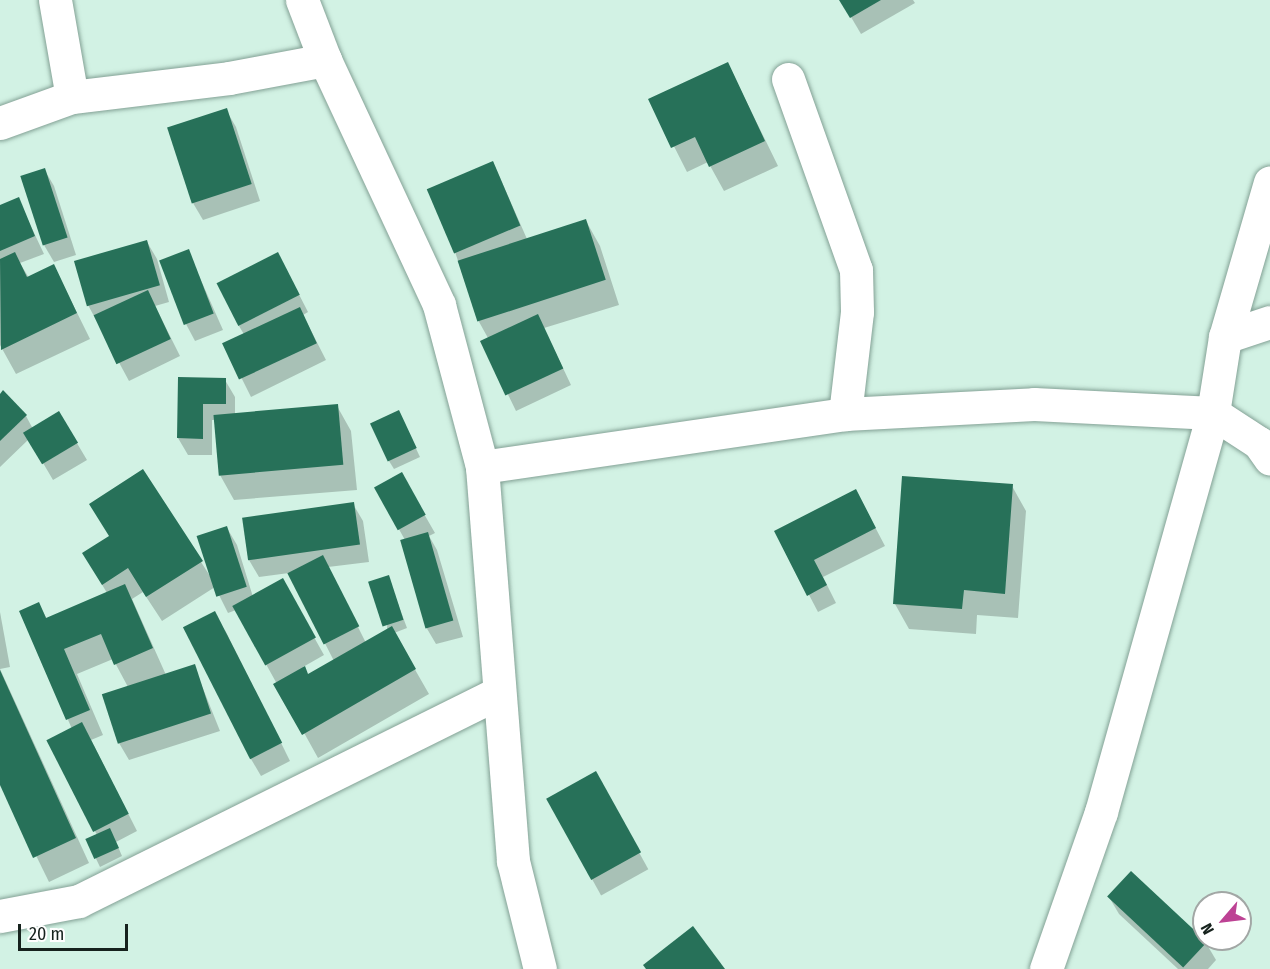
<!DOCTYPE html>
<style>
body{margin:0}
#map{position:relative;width:1270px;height:969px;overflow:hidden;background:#d2f2e4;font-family:"Fira Sans Condensed",sans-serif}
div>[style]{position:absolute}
.shadow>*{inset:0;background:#0003;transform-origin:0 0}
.building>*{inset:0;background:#277159;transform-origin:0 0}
.roads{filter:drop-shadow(0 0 2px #83a195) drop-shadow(0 0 2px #83a195)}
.minor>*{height:33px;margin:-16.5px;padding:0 16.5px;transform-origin:16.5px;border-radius:16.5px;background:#fff}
span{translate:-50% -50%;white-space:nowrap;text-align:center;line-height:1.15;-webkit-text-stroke:6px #fff;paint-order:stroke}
.north{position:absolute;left:1192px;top:891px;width:60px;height:60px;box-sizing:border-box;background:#fff;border:2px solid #a2a7a5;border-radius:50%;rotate:242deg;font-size:16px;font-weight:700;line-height:24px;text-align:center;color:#16221d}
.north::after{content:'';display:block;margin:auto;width:21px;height:27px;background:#bd4294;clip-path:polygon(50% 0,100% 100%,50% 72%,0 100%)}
.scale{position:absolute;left:18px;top:924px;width:110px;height:27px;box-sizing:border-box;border:3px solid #16221d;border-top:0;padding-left:8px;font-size:18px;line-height:21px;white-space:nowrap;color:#16221d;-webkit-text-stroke:4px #fff;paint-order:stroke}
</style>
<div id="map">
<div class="shadow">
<i style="clip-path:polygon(841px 0,913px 0,915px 3px,861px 34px)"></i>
<i style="clip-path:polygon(728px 64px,778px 166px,724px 191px,708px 162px,687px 172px,650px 99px)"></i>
<i style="clip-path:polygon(226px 110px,236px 127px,260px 201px,203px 220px,193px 203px,169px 129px)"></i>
<i style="clip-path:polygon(493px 162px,527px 239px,586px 221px,600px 246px,619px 305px,544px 328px,571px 385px,516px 411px,482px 341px,488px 338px,478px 320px,455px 252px)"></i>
<i style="clip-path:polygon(44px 169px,54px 186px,76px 255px,54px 262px,44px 245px,22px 177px)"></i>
<i style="clip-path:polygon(18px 199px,44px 254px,20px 263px,29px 278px,54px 266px,90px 339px,16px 374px,0 345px,0 207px)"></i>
<i style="clip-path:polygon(147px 242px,157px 259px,169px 302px,155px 306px,180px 356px,129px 381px,88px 305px)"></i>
<i style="clip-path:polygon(188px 251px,223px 330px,195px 341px,186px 324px)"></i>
<i style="clip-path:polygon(287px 271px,308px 312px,303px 315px,326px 360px,251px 397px,225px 345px,245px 336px,239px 326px)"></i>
<i style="clip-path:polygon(180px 379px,225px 380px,235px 397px,235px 415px,337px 406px,351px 431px,357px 490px,234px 500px,220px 475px,215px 420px,212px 420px,212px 455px,188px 455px,178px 438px)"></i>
<i style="clip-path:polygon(0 396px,26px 416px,33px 429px,59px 413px,87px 460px,53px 480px,29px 439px,0 467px)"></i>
<i style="clip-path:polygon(403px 421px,420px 457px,394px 469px,389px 461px)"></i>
<i style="clip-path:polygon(401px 474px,435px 533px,429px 536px,437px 550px,463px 637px,436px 644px,426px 627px,405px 540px,376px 488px)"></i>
<i style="clip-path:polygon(1012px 486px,1026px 511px,1018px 618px,977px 615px,976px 634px,909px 629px,895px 604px)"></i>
<i style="clip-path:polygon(353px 504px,363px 521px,369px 562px,328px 567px,366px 643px,387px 631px,388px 577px,407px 628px,394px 633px,429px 694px,318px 758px,236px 610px,228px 613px,215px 587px,162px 621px,143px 592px,132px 599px,166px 675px,194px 666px,220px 731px,129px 760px,119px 743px,128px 687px,113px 659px,77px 674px,103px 735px,91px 740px,137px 831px,116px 842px,122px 856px,100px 867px,87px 840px,97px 835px,48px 741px,72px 729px,21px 612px,39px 604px,47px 619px,107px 593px,84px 554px,201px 562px,210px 576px,227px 528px,237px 545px,253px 597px,282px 580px,324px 655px,303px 667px,308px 676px,334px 661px,289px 573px,259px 577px,249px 560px)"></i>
<i style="clip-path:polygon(865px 508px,885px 546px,823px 577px,836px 603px,818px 612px,776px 532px)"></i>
<i style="clip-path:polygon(0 612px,10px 667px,0 669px)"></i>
<i style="clip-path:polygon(225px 630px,290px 761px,261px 776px,251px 759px)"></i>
<i style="clip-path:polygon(0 669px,89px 863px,49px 882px,0 782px)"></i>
<i style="left:595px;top:773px;width:110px;height:54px;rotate:61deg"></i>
<i style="clip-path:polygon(1132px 874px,1206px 943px,1216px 960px,1208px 969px,1178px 969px,1119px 914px,1109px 897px)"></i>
</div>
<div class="building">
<i style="clip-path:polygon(839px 0,881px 0,850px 18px)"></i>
<i style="clip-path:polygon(728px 62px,765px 141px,709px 167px,695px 137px,671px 148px,648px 99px)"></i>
<i style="left:227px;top:108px;width:80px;height:63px;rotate:72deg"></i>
<i style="left:493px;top:161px;width:70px;height:72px;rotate:67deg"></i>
<i style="left:45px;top:168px;width:73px;height:26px;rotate:72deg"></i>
<i style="clip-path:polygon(19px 197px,35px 236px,0 251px,0 205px)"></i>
<i style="left:586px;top:219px;width:64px;height:135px;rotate:72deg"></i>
<i style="left:147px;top:240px;width:47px;height:76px;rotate:74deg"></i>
<i style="left:189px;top:249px;width:69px;height:32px;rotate:69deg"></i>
<i style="clip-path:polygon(15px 252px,27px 277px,54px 264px,77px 313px,1px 350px,0 259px)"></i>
<i style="left:278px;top:252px;width:48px;height:69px;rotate:63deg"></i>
<i style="left:148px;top:290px;width:54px;height:60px;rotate:65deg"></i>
<i style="left:300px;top:307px;width:40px;height:86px;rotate:65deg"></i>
<i style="left:538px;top:314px;width:60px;height:64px;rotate:65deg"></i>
<i style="clip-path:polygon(178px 377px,226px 378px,226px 404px,203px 404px,203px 439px,177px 438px)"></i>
<i style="clip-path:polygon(3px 390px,27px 415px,0 441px,0 394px)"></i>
<i style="left:338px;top:404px;width:61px;height:125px;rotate:85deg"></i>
<i style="left:399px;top:410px;width:42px;height:32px;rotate:65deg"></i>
<i style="left:59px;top:411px;width:37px;height:42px;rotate:59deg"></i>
<i style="clip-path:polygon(143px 469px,203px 561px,146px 597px,128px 568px,102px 585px,82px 553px,109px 536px,89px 504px)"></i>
<i style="left:402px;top:472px;width:49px;height:32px;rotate:61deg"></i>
<i style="clip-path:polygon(902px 476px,1013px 484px,1005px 594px,964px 590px,962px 609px,893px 604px)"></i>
<i style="clip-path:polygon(856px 489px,876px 528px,814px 560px,827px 585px,807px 596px,774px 531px)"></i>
<i style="left:354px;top:502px;width:43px;height:113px;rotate:82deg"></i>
<i style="left:227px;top:526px;width:64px;height:32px;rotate:72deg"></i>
<i style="left:428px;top:532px;width:92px;height:29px;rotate:74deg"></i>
<i style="left:323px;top:555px;width:80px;height:40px;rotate:63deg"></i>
<i style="left:389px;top:575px;width:47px;height:22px;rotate:72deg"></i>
<i style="left:283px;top:578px;width:68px;height:58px;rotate:61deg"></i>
<i style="clip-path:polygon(125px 584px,153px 648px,114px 665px,101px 634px,64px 649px,90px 710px,66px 720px,19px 611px,39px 602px,46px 618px)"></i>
<i style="left:215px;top:611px;width:148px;height:36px;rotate:63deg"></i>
<i style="clip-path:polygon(392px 626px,416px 669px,302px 735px,273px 684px,305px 666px,308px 674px)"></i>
<i style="left:195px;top:664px;width:52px;height:98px;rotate:72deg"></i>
<i style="clip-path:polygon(0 670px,76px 838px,33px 858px,0 785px)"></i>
<i style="left:82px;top:722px;width:103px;height:40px;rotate:63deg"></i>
<i style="left:596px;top:771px;width:93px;height:57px;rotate:61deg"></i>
<i style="left:110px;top:828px;width:22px;height:27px;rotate:66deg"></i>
<i style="left:1131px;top:871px;width:104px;height:35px;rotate:43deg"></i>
<i style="clip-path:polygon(693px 926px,725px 969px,646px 969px,643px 965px)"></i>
</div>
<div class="roads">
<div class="minor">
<i style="left:55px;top:0;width:98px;rotate:80.1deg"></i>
<i style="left:302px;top:0;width:64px;rotate:69deg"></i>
<i style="left:325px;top:60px;width:270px;rotate:65deg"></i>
<i style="left:439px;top:305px;width:168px;rotate:75.1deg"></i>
<i style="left:482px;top:467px;width:395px;rotate:85.5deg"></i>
<i style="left:513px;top:861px;width:111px;rotate:76deg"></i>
<i style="left:788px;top:79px;width:203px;rotate:70.4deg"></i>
<i style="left:856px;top:270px;width:42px;rotate:88.6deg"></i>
<i style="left:857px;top:312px;width:103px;rotate:96.7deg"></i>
<i style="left:0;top:123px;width:77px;rotate:-19.9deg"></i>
<i style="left:72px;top:97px;width:158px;rotate:-6.9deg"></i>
<i style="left:229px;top:78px;width:98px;rotate:-10.6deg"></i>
<i style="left:1225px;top:337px;width:47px;rotate:-18.4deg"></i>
<i style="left:482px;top:467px;width:367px;rotate:-8.3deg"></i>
<i style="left:845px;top:414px;width:189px;rotate:-3deg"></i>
<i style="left:1034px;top:404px;width:179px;rotate:2.9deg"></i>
<i style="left:1213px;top:413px;width:55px;rotate:33.1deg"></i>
<i style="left:1259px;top:443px;width:19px;rotate:55deg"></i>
<i style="left:0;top:916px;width:80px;rotate:-10.8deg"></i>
<i style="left:79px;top:901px;width:468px;rotate:-26.4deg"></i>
<i style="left:1046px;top:969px;width:166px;rotate:-70.7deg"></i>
<i style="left:1101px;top:812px;width:414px;rotate:-74.3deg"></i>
<i style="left:1213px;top:413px;width:77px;rotate:-81deg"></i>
<i style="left:1225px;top:337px;width:161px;rotate:-73.8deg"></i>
</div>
</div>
<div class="north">N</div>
<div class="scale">20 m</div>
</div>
